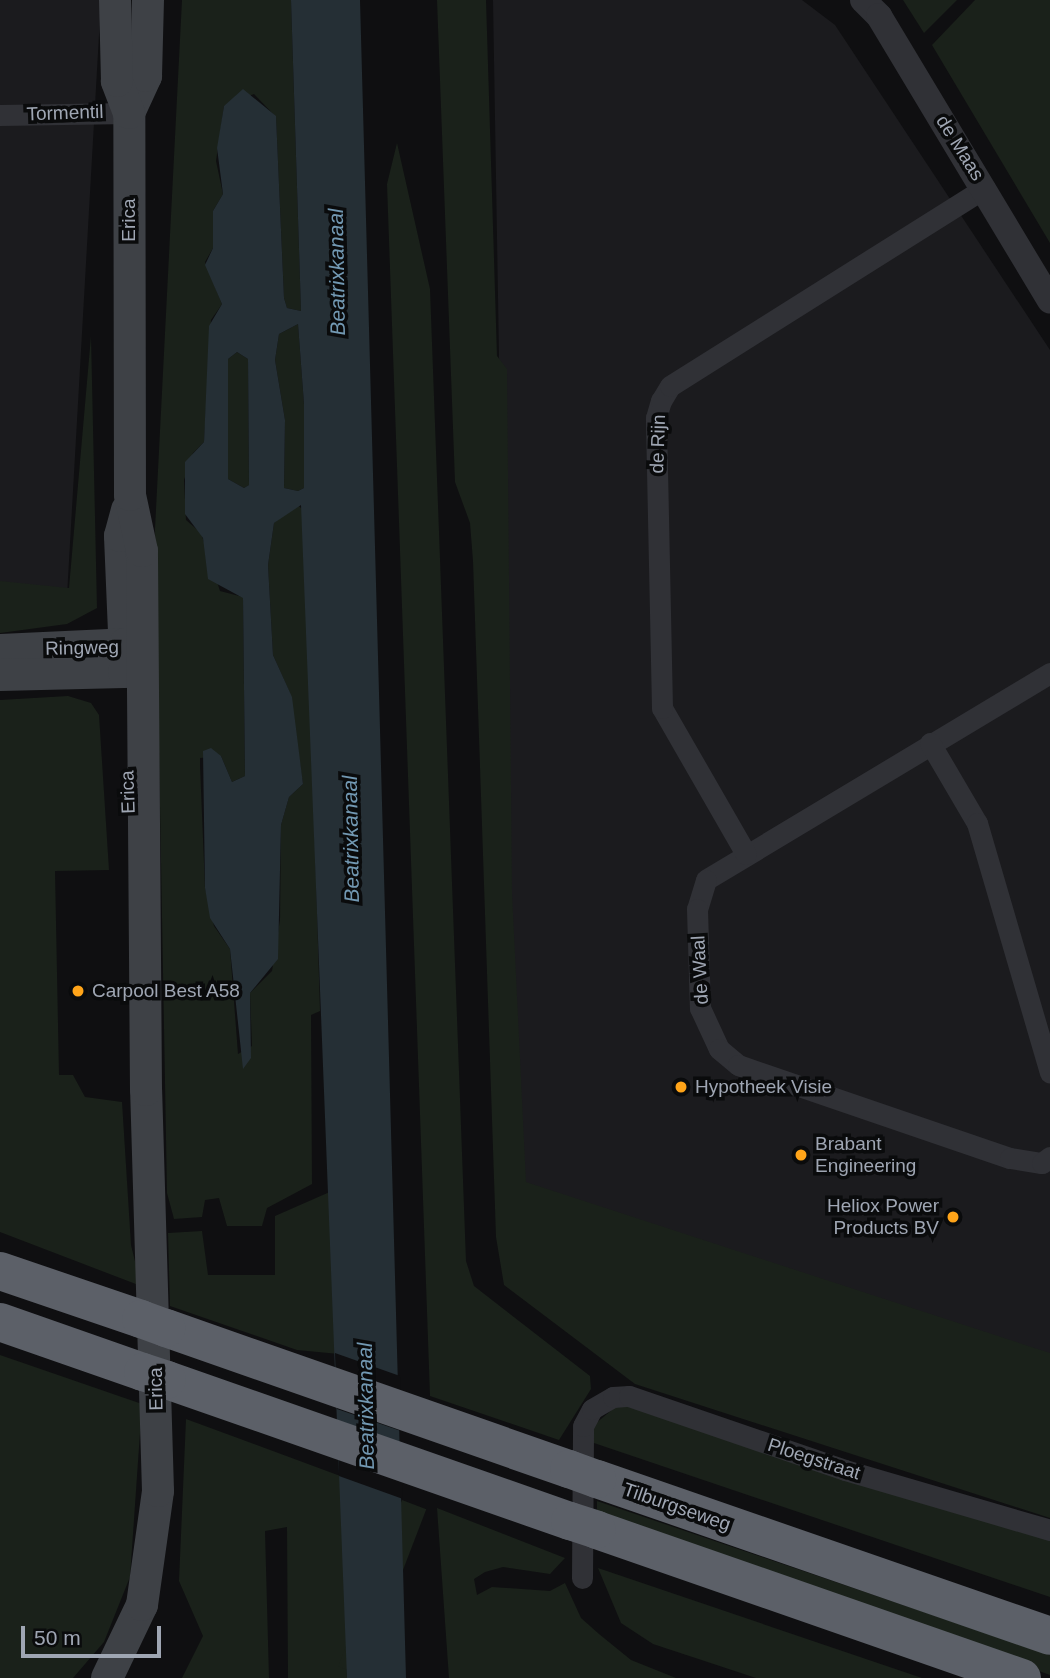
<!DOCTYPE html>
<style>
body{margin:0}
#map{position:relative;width:1050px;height:1678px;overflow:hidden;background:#0f0f11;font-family:Helvetica,sans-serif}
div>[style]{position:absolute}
.built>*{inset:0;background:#1b1b1e}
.green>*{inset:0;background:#1a211a;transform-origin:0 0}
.water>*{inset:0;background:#252f35}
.pier>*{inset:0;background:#0f0f11}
.minor>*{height:21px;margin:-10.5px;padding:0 10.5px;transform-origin:10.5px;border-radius:10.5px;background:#303136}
.tertiary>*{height:26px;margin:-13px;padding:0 13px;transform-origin:13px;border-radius:13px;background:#303136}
.secondary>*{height:32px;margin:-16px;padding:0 16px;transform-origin:16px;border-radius:16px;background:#3e4146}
.motorway>*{height:38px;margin:-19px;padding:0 19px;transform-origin:19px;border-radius:19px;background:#5c6068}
.motorway-bridge>*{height:38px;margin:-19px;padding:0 19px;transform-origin:19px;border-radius:19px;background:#5c6068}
.dots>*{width:19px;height:19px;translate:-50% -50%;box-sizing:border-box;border:4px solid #0a0b0c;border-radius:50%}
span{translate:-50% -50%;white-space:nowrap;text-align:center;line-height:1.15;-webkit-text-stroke:7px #0a0b0c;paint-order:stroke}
.street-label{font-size:19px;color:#9fa6b3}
.poi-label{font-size:19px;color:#9fa6b3}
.left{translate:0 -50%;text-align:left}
.right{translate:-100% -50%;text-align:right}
.water-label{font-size:21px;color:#7298b2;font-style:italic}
.scale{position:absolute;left:21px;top:1626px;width:140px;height:32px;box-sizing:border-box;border:4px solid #9fa6b3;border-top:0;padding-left:9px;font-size:21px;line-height:24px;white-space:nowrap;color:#9fa6b3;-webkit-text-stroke:5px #0a0b0c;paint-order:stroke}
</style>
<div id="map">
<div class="built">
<i style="clip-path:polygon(0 0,101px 0,67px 596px,0 588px)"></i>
<i style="clip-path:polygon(493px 0,802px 0,835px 25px,1050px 350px,1050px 1359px,513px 1187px)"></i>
</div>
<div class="green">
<i style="clip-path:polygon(182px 0,291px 0,301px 311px,287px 308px,284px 298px,276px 117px,254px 94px,224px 106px,216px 161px,223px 194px,213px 211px,213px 248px,205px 262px,222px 304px,211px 320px,204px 442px,193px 453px,184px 480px,186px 520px,201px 533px,220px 591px,243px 597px,245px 776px,232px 782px,221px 756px,200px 758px,200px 765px,205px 888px,214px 926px,230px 949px,238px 1054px,252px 1046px,250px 993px,272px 971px,280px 920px,281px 825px,289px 797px,303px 784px,289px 691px,273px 655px,268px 565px,274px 523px,296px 504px,305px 511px,320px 1011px,311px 1015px,312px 1184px,267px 1208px,262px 1226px,227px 1226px,219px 1198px,205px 1200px,202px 1217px,174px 1219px,167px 1193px,155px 529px)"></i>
<i style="clip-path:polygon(437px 0,486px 0,497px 356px,507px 369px,512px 893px,526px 1182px,1050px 1353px,1050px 1518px,635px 1384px,504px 1285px,496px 1237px,473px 561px,470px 523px,455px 482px)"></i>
<i style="clip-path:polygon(903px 0,957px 0,924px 33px)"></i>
<i style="clip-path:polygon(975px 0,1050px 0,1050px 243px,932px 45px)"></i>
<i style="clip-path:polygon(397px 143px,430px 289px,466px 1261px,474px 1286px,590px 1376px,591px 1389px,559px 1440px,430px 1396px,387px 184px)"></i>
<i style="clip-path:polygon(298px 324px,304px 404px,304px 488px,298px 491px,284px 488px,285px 420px,275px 360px,279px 334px)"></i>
<i style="clip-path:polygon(91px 336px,97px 608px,67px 624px,0 633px,0 581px,69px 588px)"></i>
<i style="clip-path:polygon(237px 352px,248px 359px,249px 485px,244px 488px,228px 479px,228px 359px)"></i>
<i style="clip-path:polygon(68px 696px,91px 703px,99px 715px,109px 870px,55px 871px,59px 1075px,73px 1075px,85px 1097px,122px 1102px,131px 1245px,141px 1286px,0 1232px,0 700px)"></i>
<i style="clip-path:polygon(332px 1191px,339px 1354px,297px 1350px,170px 1306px,168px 1233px,202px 1231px,208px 1275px,275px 1275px,275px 1216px)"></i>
<i style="clip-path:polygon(0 1355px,142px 1404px,130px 1577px,104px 1642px,73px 1678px,0 1678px)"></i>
<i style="clip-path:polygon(619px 1404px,1050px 1534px,1050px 1597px,588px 1441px,595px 1424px)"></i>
<i style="clip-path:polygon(186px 1419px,343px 1477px,347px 1678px,288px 1678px,287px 1527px,265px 1531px,269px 1678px,182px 1678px,203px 1636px,179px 1581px)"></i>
<i style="left:402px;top:1500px;width:26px;height:178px;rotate:21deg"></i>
<i style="clip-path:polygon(597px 1501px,1050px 1655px,1050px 1675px,597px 1513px)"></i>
<i style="clip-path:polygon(437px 1508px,565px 1558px,550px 1574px,503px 1567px,485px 1572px,474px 1579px,477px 1595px,492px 1587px,550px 1591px,565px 1583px,581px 1618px,599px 1634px,631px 1660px,676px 1678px,449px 1678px)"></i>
<i style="clip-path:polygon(598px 1568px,922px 1678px,756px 1678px,653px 1644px,621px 1623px)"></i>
</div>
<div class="water">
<i style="clip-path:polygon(evenodd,291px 0,360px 0,406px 1678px,347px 1678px,301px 505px,274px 523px,268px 565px,273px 655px,292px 697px,303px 784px,289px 797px,281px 825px,278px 959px,250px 993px,251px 1058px,243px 1069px,230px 949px,210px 918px,205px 888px,203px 751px,211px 748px,221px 756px,232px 782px,245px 776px,243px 598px,208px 579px,203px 538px,185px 514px,185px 462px,204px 442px,209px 326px,222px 304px,205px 265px,213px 248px,213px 211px,223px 194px,217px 148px,224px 106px,243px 89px,276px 116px,284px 298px,287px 308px,301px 311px,291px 0,298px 324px,304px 404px,304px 488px,298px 491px,284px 488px,285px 420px,275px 360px,279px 334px,298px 324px,291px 0,237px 352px,248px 359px,249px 485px,244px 488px,228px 479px,228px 359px,237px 352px)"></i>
</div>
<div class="pier">
<i style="clip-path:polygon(335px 1353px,400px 1376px,401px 1431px,337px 1409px)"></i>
<i style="clip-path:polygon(338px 1423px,401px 1445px,403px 1499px,339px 1476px)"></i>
</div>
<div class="minor">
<i style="left:0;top:115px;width:129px;rotate:-0.9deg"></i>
<i style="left:1050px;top:673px;width:401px;rotate:149deg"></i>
<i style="left:706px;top:880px;width:30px;rotate:107deg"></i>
<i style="left:697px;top:909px;width:99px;rotate:88.3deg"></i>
<i style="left:700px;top:1008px;width:45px;rotate:65.1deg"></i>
<i style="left:719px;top:1049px;width:25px;rotate:40deg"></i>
<i style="left:738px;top:1065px;width:287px;rotate:18.9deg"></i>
<i style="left:1010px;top:1158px;width:32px;rotate:9deg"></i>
<i style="left:1042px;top:1163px;width:10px;rotate:-37deg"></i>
<i style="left:930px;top:743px;width:93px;rotate:59.6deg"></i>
<i style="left:977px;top:823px;width:260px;rotate:73.7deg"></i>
<i style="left:746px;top:854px;width:168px;rotate:-119.9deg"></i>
<i style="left:662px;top:708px;width:290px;rotate:-91.2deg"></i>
<i style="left:656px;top:418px;width:18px;rotate:-74deg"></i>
<i style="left:661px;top:401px;width:17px;rotate:-59deg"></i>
<i style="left:670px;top:386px;width:372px;rotate:-32.2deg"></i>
<i style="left:582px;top:1578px;width:152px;rotate:-89.6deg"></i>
<i style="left:583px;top:1426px;width:19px;rotate:-62deg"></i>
<i style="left:592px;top:1409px;width:24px;rotate:-30deg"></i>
<i style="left:613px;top:1397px;width:16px;rotate:-4deg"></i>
<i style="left:629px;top:1396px;width:228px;rotate:18.9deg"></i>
<i style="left:845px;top:1470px;width:214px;rotate:16.3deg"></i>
</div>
<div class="tertiary">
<i style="left:863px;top:0;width:23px;rotate:45deg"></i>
<i style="left:879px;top:16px;width:332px;rotate:59deg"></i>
</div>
<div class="secondary">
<i style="left:129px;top:113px;width:41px;rotate:-65.3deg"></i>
<i style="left:146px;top:76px;width:76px;rotate:-88.5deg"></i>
<i style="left:124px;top:632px;width:96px;rotate:-92.4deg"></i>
<i style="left:120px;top:536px;width:27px;rotate:-75deg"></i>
<i style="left:0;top:650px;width:125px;rotate:-2.7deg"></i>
<i style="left:125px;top:644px;width:20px;rotate:41deg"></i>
<i style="left:0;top:675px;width:124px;rotate:-1.4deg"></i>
<i style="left:124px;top:672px;width:22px;rotate:-43deg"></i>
<i style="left:107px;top:1678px;width:81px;rotate:-64.4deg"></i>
<i style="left:142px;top:1605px;width:115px;rotate:-82deg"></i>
<i style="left:158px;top:1491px;width:401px;rotate:-91.7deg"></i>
<i style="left:146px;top:1090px;width:539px;rotate:-90.43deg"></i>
<i style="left:142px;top:551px;width:57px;rotate:-102.1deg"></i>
<i style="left:130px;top:495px;width:382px;rotate:-90.1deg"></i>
<i style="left:129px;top:113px;width:34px;rotate:-111deg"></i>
<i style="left:117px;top:81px;width:81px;rotate:-91.4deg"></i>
</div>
<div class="motorway">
<i style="left:0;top:1271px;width:149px;rotate:18.8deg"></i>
<i style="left:0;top:1322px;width:151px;rotate:19.3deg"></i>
<i style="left:166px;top:1328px;width:427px;rotate:19.3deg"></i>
<i style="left:167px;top:1380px;width:427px;rotate:19.3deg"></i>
<i style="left:597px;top:1479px;width:479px;rotate:19.1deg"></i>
<i style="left:597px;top:1530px;width:450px;rotate:19.2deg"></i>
</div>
<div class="motorway-bridge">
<i style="left:141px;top:1319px;width:27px;rotate:20deg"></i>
<i style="left:143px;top:1372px;width:25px;rotate:18deg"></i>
<i style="left:569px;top:1469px;width:30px;rotate:20deg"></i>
<i style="left:570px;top:1521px;width:28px;rotate:18deg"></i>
</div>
<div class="dots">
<i style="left:78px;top:991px;background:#ffa419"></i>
<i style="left:681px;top:1087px;background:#ffa419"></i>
<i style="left:801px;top:1155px;background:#ffa419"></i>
<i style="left:953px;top:1217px;background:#ffa419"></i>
</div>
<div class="street-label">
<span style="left:65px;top:113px;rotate:-2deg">Tormentil</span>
<span style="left:960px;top:148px;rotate:58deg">de Maas</span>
<span style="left:129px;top:220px;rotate:-90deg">Erica</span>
<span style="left:658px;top:444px;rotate:-88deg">de Rijn</span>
<span style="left:82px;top:648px;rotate:-1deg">Ringweg</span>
<span style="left:128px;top:792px;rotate:-92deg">Erica</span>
<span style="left:700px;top:970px;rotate:-93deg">de Waal</span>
<span style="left:156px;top:1389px;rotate:-91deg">Erica</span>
<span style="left:814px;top:1459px;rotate:18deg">Ploegstraat</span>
<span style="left:677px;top:1507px;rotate:19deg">Tilburgseweg</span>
</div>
<div class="poi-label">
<span class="left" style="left:92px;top:991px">Carpool Best A58</span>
<span class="left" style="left:695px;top:1087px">Hypotheek Visie</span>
<span class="left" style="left:815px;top:1155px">Brabant<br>Engineering</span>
<span class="right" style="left:939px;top:1217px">Heliox Power<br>Products BV</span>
</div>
<div class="water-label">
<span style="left:337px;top:272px;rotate:-91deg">Beatrixkanaal</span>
<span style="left:351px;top:839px;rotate:-91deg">Beatrixkanaal</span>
<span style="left:366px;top:1406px;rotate:-91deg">Beatrixkanaal</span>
</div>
<div class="scale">50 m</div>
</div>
